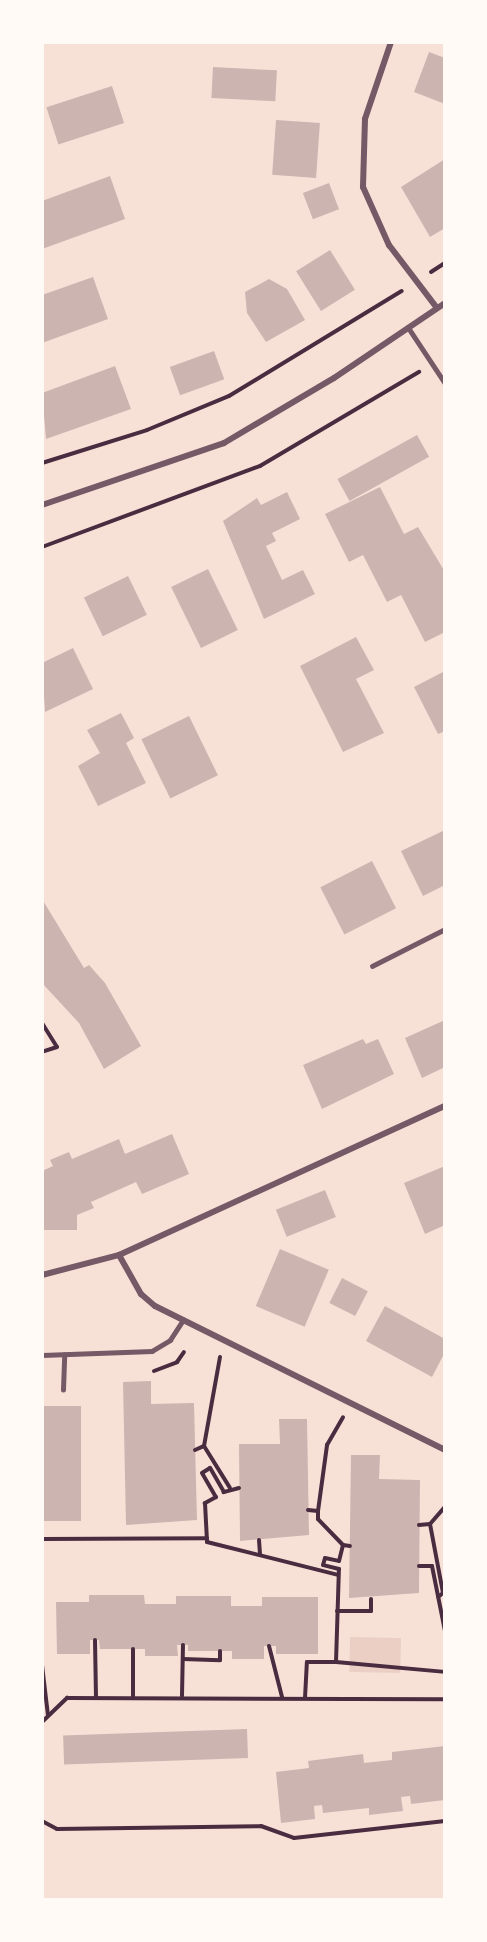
<!DOCTYPE html>
<style>
body{margin:0}
#map{position:relative;width:487px;height:1942px;overflow:hidden;background:#f7e1d7;font-family:"Work Sans",sans-serif}
div>[style]{position:absolute}
.green>*{inset:0;background:#ebcfc5;transform-origin:0 0}
.building>*{inset:0;background:#ccb4b1;transform-origin:0 0}
.path>*{height:4px;margin:-2px;padding:0 2px;transform-origin:2px;border-radius:2px;background:#4a2c40}
.service>*{height:4.5px;margin:-2.25px;padding:0 2.25px;transform-origin:2.25px;border-radius:2.25px;background:#755966}
.minor>*{height:6px;margin:-3px;padding:0 3px;transform-origin:3px;border-radius:3px;background:#755966}
span{translate:-50% -50%;white-space:nowrap;text-align:center;line-height:1.15;-webkit-text-stroke:5px #fffaf5;paint-order:stroke}
.frame{position:absolute;inset:0;border:44px solid #fffaf5;pointer-events:none}
</style>
<div id="map">
<div class="green">
<i style="left:350px;top:1637px;width:51px;height:35px;rotate:1deg"></i>
</div>
<div class="building">
<i style="clip-path:polygon(429px 52px,445px 58px,445px 104px,414px 92px)"></i>
<i style="left:213px;top:67px;width:64px;height:31px;rotate:3deg"></i>
<i style="left:112px;top:86px;width:39px;height:69px;rotate:72deg"></i>
<i style="left:276px;top:120px;width:44px;height:55px;rotate:4deg"></i>
<i style="clip-path:polygon(445px 159px,445px 228px,430px 237px,401px 187px)"></i>
<i style="clip-path:polygon(110px 176px,125px 219px,42px 249px,42px 201px)"></i>
<i style="left:329px;top:183px;width:28px;height:28px;rotate:69deg"></i>
<i style="left:330px;top:250px;width:47px;height:40px;rotate:58deg"></i>
<i style="clip-path:polygon(93px 277px,108px 319px,42px 343px,42px 295px)"></i>
<i style="clip-path:polygon(269px 279px,287px 289px,305px 320px,266px 342px,247px 313px,245px 292px)"></i>
<i style="left:214px;top:351px;width:30px;height:47px;rotate:70deg"></i>
<i style="clip-path:polygon(115px 366px,131px 409px,46px 439px,42px 393px)"></i>
<i style="left:417px;top:435px;width:25px;height:91px;rotate:61deg"></i>
<i style="clip-path:polygon(380px 487px,404px 534px,418px 527px,445px 572px,445px 632px,425px 642px,401px 595px,387px 602px,363px 555px,349px 562px,325px 514px)"></i>
<i style="clip-path:polygon(287px 492px,300px 519px,272px 533px,276px 541px,266px 546px,282px 580px,303px 570px,315px 594px,264px 619px,223px 521px,257px 498px,261px 505px)"></i>
<i style="left:208px;top:569px;width:68px;height:41px;rotate:64deg"></i>
<i style="left:128px;top:576px;width:43px;height:49px;rotate:64deg"></i>
<i style="clip-path:polygon(356px 637px,374px 670px,356px 679px,384px 733px,343px 752px,300px 666px)"></i>
<i style="clip-path:polygon(73px 648px,93px 689px,45px 712px,42px 663px)"></i>
<i style="clip-path:polygon(445px 671px,445px 731px,438px 734px,414px 687px)"></i>
<i style="clip-path:polygon(121px 713px,134px 738px,126px 743px,146px 783px,98px 806px,78px 766px,100px 753px,87px 730px)"></i>
<i style="left:189px;top:716px;width:66px;height:53px;rotate:64deg"></i>
<i style="clip-path:polygon(445px 830px,445px 885px,423px 896px,401px 851px)"></i>
<i style="left:372px;top:861px;width:53px;height:58px;rotate:63deg"></i>
<i style="clip-path:polygon(42px 899px,84px 968px,89px 965px,105px 983px,141px 1046px,104px 1069px,79px 1023px,42px 983px)"></i>
<i style="clip-path:polygon(445px 1020px,445px 1067px,422px 1078px,405px 1038px)"></i>
<i style="clip-path:polygon(363px 1039px,366px 1044px,378px 1039px,394px 1074px,322px 1109px,303px 1065px)"></i>
<i style="clip-path:polygon(172px 1134px,189px 1174px,142px 1194px,136px 1182px,91px 1202px,94px 1208px,77px 1215px,77px 1230px,42px 1230px,42px 1171px,53px 1166px,50px 1160px,69px 1152px,72px 1159px,119px 1139px,125px 1154px)"></i>
<i style="clip-path:polygon(445px 1166px,445px 1225px,425px 1234px,404px 1183px)"></i>
<i style="left:325px;top:1190px;width:29px;height:53px;rotate:68deg"></i>
<i style="left:280px;top:1249px;width:53px;height:62px;rotate:23deg"></i>
<i style="left:342px;top:1278px;width:29px;height:28px;rotate:27deg"></i>
<i style="clip-path:polygon(385px 1306px,445px 1339px,445px 1352px,432px 1377px,366px 1341px)"></i>
<i style="clip-path:polygon(151px 1381px,151px 1404px,194px 1403px,197px 1520px,126px 1525px,123px 1382px)"></i>
<i style="left:81px;top:1406px;width:115px;height:39px;rotate:90deg"></i>
<i style="clip-path:polygon(279px 1419px,307px 1419px,309px 1535px,240px 1541px,239px 1444px,280px 1444px)"></i>
<i style="clip-path:polygon(351px 1455px,380px 1455px,379px 1479px,420px 1480px,419px 1593px,349px 1598px)"></i>
<i style="clip-path:polygon(89px 1595px,144px 1595px,145px 1604px,176px 1604px,176px 1596px,231px 1596px,231px 1606px,262px 1606px,262px 1597px,318px 1597px,318px 1654px,276px 1654px,276px 1646px,264px 1646px,264px 1659px,232px 1659px,232px 1651px,188px 1651px,188px 1645px,177px 1645px,178px 1656px,145px 1656px,145px 1649px,100px 1649px,99px 1640px,90px 1640px,90px 1654px,57px 1654px,56px 1602px,89px 1602px)"></i>
<i style="left:247px;top:1729px;width:29px;height:184px;rotate:88deg"></i>
<i style="clip-path:polygon(445px 1746px,445px 1800px,411px 1804px,410px 1796px,401px 1797px,403px 1811px,369px 1815px,369px 1808px,323px 1813px,322px 1805px,314px 1806px,315px 1819px,281px 1823px,276px 1772px,309px 1768px,308px 1761px,363px 1754px,364px 1763px,392px 1760px,392px 1752px)"></i>
</div>
<div class="path">
<i style="left:431px;top:272px;width:17px;rotate:-33deg"></i>
<i style="left:42px;top:463px;width:110px;rotate:-17.4deg"></i>
<i style="left:147px;top:430px;width:89px;rotate:-22.5deg"></i>
<i style="left:229px;top:396px;width:202px;rotate:-31.3deg"></i>
<i style="left:42px;top:547px;width:233px;rotate:-20.4deg"></i>
<i style="left:260px;top:466px;width:185px;rotate:-30.6deg"></i>
<i style="left:42px;top:1023px;width:28px;rotate:58deg"></i>
<i style="left:57px;top:1047px;width:16px;rotate:162deg"></i>
<i style="left:220px;top:1357px;width:90px;rotate:100.2deg"></i>
<i style="left:204px;top:1446px;width:49px;rotate:58.2deg"></i>
<i style="left:154px;top:1371px;width:25px;rotate:-21deg"></i>
<i style="left:177px;top:1362px;width:12px;rotate:-55deg"></i>
<i style="left:195px;top:1450px;width:10px;rotate:-24deg"></i>
<i style="left:239px;top:1488px;width:16px;rotate:165deg"></i>
<i style="left:224px;top:1492px;width:28px;rotate:-120deg"></i>
<i style="left:210px;top:1468px;width:9px;rotate:148deg"></i>
<i style="left:202px;top:1473px;width:28px;rotate:60deg"></i>
<i style="left:216px;top:1497px;width:13px;rotate:151deg"></i>
<i style="left:205px;top:1503px;width:39px;rotate:87deg"></i>
<i style="left:207px;top:1542px;width:135px;rotate:14.1deg"></i>
<i style="left:308px;top:1510px;width:10px;rotate:6deg"></i>
<i style="left:430px;top:1524px;width:70px;rotate:79.3deg"></i>
<i style="left:443px;top:1593px;width:6px;rotate:141deg"></i>
<i style="left:419px;top:1525px;width:11px;rotate:-5deg"></i>
<i style="left:430px;top:1524px;width:23px;rotate:-49deg"></i>
<i style="left:42px;top:1539px;width:165px;rotate:-0.3deg"></i>
<i style="left:259px;top:1540px;width:15px;rotate:86deg"></i>
<i style="left:343px;top:1545px;width:36px;rotate:-134deg"></i>
<i style="left:318px;top:1519px;width:8px;rotate:-90deg"></i>
<i style="left:318px;top:1511px;width:67px;rotate:-82.2deg"></i>
<i style="left:327px;top:1445px;width:32px;rotate:-60deg"></i>
<i style="left:419px;top:1566px;width:13px"></i>
<i style="left:432px;top:1566px;width:66px;rotate:78.7deg"></i>
<i style="left:337px;top:1611px;width:34px"></i>
<i style="left:371px;top:1611px;width:12px;rotate:-90deg"></i>
<i style="left:95px;top:1640px;width:58px;rotate:89deg"></i>
<i style="left:269px;top:1646px;width:53px;rotate:75.7deg"></i>
<i style="left:133px;top:1649px;width:48px;rotate:90deg"></i>
<i style="left:183px;top:1659px;width:37px;rotate:2deg"></i>
<i style="left:220px;top:1660px;width:9px;rotate:-90deg"></i>
<i style="left:336px;top:1662px;width:109px;rotate:5.2deg"></i>
<i style="left:42px;top:1665px;width:50px;rotate:83.2deg"></i>
<i style="left:182px;top:1696px;width:51px;rotate:-88.9deg"></i>
<i style="left:305px;top:1698px;width:36px;rotate:-87deg"></i>
<i style="left:307px;top:1662px;width:29px"></i>
<i style="left:336px;top:1662px;width:93px;rotate:-88.2deg"></i>
<i style="left:339px;top:1569px;width:16px;rotate:-166deg"></i>
<i style="left:323px;top:1565px;width:7px;rotate:-74deg"></i>
<i style="left:325px;top:1558px;width:14px;rotate:12deg"></i>
<i style="left:339px;top:1561px;width:16px;rotate:-76deg"></i>
<i style="left:343px;top:1545px;width:7px;rotate:8deg"></i>
<i style="left:42px;top:1722px;width:35px;rotate:-44deg"></i>
<i style="left:67px;top:1698px;width:378px;rotate:0.2deg"></i>
<i style="left:42px;top:1821px;width:17px;rotate:28deg"></i>
<i style="left:57px;top:1829px;width:204px;rotate:-0.8deg"></i>
<i style="left:261px;top:1826px;width:35px;rotate:20deg"></i>
<i style="left:294px;top:1838px;width:152px;rotate:-6.4deg"></i>
</div>
<div class="service">
<i style="left:408px;top:327px;width:67px;rotate:56.5deg"></i>
<i style="left:372px;top:966px;width:82px;rotate:-26.9deg"></i>
<i style="left:42px;top:1355px;width:110px;rotate:-2.1deg"></i>
<i style="left:152px;top:1351px;width:21px;rotate:-31deg"></i>
<i style="left:170px;top:1340px;width:24px;rotate:-57deg"></i>
<i style="left:63px;top:1390px;width:35px;rotate:-88deg"></i>
</div>
<div class="minor">
<i style="left:391px;top:42px;width:81px;rotate:108.7deg"></i>
<i style="left:365px;top:119px;width:68px;rotate:91.7deg"></i>
<i style="left:363px;top:187px;width:64px;rotate:65.9deg"></i>
<i style="left:389px;top:245px;width:79px;rotate:52.7deg"></i>
<i style="left:42px;top:505px;width:192px;rotate:-18.8deg"></i>
<i style="left:224px;top:443px;width:128px;rotate:-30.6deg"></i>
<i style="left:334px;top:378px;width:134px;rotate:-34deg"></i>
<i style="left:119px;top:1255px;width:45px;rotate:60.6deg"></i>
<i style="left:141px;top:1294px;width:18px;rotate:41deg"></i>
<i style="left:155px;top:1306px;width:324px;rotate:26.4deg"></i>
<i style="left:42px;top:1275px;width:80px;rotate:-14.6deg"></i>
<i style="left:119px;top:1255px;width:358px;rotate:-24.6deg"></i>
</div>
<div class="frame"></div>
</div>
